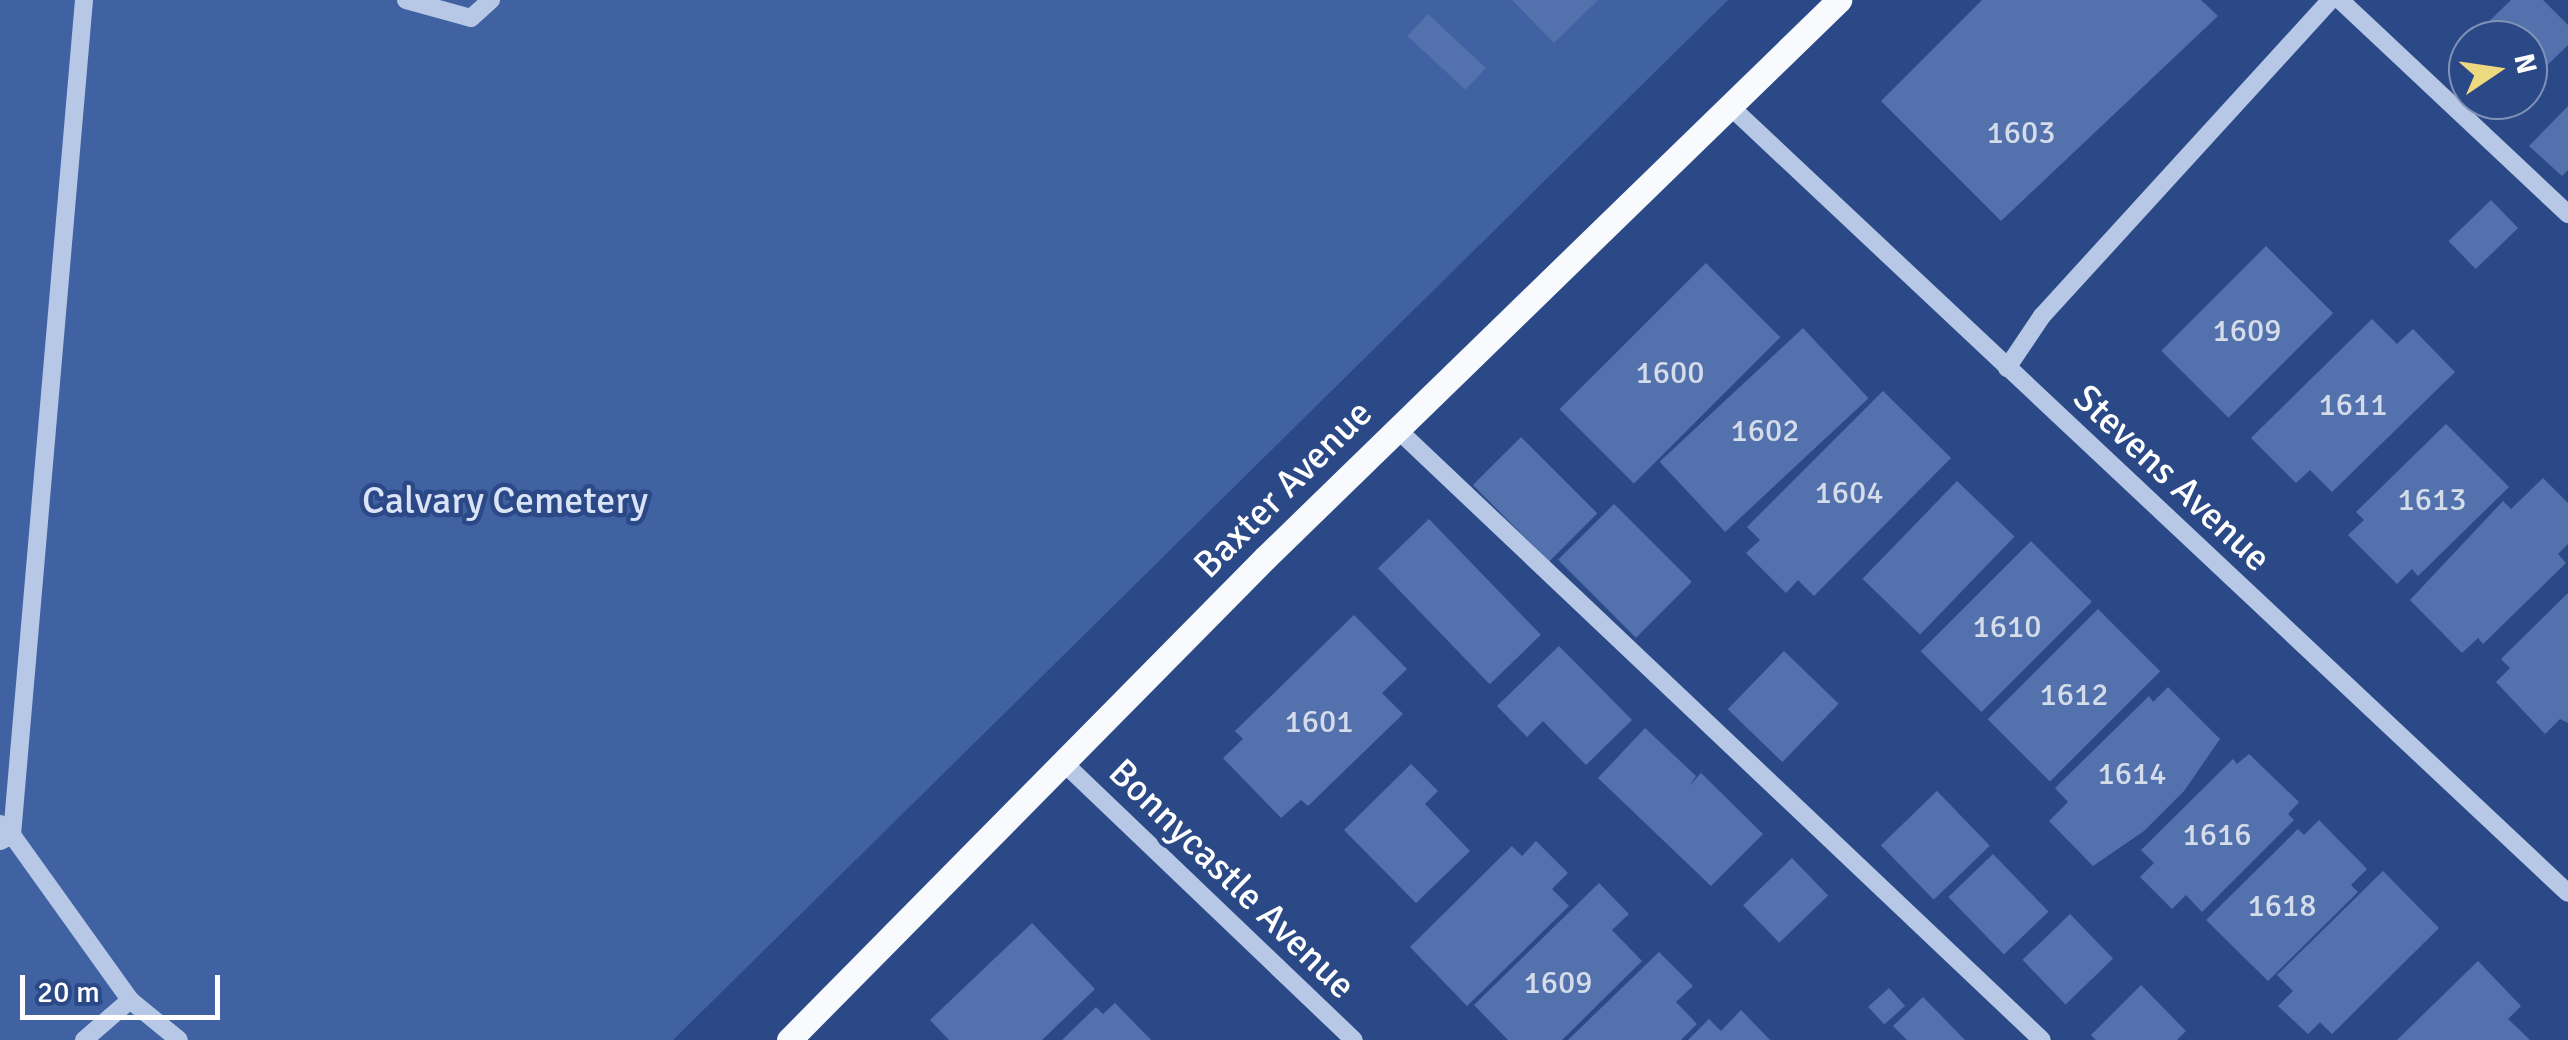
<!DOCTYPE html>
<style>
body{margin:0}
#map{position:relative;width:2568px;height:1040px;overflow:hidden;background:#2b4986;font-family:Signika,sans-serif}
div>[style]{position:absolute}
.green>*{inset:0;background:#4062a2}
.building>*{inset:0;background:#5372ad;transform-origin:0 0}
.minor>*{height:18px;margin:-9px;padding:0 9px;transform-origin:9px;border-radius:9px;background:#b7c8e7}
.major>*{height:25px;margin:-12.5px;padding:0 12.5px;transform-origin:12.5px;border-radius:12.5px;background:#f8fafe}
span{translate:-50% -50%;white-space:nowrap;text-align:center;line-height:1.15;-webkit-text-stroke:9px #2b4986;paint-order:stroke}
.number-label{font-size:32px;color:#d4dcea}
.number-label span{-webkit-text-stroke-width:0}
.street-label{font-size:38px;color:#fff}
.park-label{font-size:38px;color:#dae4f6}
.north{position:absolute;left:2448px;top:20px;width:100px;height:100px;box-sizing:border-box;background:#2b4986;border:2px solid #8092b6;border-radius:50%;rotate:77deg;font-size:28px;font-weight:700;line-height:40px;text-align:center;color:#fff}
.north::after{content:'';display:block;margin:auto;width:35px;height:45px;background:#edd97f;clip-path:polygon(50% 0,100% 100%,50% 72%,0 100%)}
.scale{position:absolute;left:20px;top:975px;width:200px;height:45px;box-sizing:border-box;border:5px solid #fff;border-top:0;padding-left:12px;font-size:30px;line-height:35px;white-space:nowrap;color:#fff;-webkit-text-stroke:8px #2b4986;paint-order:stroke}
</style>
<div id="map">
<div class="green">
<i style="clip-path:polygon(0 0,1728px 0,673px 1040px,0 1040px)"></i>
</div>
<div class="building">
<i style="clip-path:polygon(1512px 0,1598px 0,1554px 43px)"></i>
<i style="clip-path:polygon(1982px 0,2201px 0,2218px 16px,2001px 221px,1881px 101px)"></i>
<i style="clip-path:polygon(2511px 0,2543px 0,2568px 25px,2568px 45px,2528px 84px,2528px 40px,2475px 35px)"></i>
<i style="left:1428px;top:14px;width:79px;height:30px;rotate:43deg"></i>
<i style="clip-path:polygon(2568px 106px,2568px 170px,2562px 176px,2529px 146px)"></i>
<i style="left:2491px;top:200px;width:39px;height:59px;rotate:46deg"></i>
<i style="left:2266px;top:246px;width:95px;height:148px;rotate:45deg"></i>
<i style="left:1706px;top:263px;width:105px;height:207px;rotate:45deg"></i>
<i style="clip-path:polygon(2372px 319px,2397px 344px,2413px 329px,2455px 372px,2332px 492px,2310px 470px,2296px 483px,2251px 438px)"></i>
<i style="left:1803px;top:328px;width:96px;height:196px;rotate:47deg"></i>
<i style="clip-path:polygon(1883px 391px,1951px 458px,1814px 596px,1798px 580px,1786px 593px,1746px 553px,1760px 540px,1747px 527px)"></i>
<i style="clip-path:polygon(2446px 424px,2509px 487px,2418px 576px,2412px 569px,2397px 584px,2348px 535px,2364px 520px,2356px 512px)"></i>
<i style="left:1521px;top:437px;width:108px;height:68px;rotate:45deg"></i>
<i style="clip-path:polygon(2543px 478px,2568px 503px,2568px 544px,2558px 554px,2566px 563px,2483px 644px,2478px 638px,2462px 653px,2410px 600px,2503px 501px,2511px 509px)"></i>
<i style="left:1957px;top:481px;width:80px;height:136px;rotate:44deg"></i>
<i style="left:1614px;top:504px;width:110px;height:79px;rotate:45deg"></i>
<i style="left:1429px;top:519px;width:161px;height:71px;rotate:46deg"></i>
<i style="left:2031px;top:541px;width:86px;height:156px;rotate:45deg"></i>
<i style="clip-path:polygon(2568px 593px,2568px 723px,2560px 719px,2545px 734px,2496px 682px,2510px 668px,2501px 659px)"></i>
<i style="left:2098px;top:609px;width:88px;height:156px;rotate:45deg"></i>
<i style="clip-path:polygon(1354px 615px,1407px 669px,1382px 693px,1403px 714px,1308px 806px,1301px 800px,1281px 818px,1223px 758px,1243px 739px,1235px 731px)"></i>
<i style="clip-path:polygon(1559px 646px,1632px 720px,1586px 765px,1543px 721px,1527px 737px,1497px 706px)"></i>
<i style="left:1784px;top:651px;width:76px;height:81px;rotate:44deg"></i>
<i style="clip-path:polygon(2168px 687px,2220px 739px,2184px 791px,2144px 831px,2093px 866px,2049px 821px,2068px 802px,2055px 788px,2149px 696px,2153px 702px)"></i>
<i style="clip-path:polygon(1645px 728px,1696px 776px,1689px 786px,1701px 773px,1763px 834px,1711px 886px,1598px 778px)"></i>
<i style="clip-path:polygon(2249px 754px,2299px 802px,2288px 814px,2294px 820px,2202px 912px,2186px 895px,2172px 909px,2140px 877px,2154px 863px,2141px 850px,2233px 759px,2237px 764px)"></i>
<i style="clip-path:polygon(1411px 764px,1438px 791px,1425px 804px,1470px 851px,1416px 903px,1344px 830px)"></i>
<i style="left:1937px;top:791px;width:76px;height:78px;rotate:46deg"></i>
<i style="clip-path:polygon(2319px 820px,2367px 869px,2351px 885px,2358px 892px,2268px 981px,2206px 920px,2298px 829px,2304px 835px)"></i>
<i style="clip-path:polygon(1536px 841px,1568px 873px,1552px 889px,1569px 906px,1467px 1006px,1410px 947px,1512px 846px,1522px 856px)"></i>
<i style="left:1993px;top:854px;width:80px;height:62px;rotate:46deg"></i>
<i style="left:1792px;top:858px;width:52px;height:68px;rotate:46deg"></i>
<i style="clip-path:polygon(2383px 871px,2439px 928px,2332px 1034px,2320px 1022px,2308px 1034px,2278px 1006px,2293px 991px,2277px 975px)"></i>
<i style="clip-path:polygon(1599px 883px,1629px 914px,1612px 930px,1642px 961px,1562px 1040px,1508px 1040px,1474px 1005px)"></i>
<i style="left:2070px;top:914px;width:62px;height:66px;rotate:46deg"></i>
<i style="clip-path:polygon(1032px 923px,1095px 989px,1042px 1040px,949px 1040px,930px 1020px)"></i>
<i style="clip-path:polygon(1659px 952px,1693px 986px,1676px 1002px,1697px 1024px,1681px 1040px,1568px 1040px)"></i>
<i style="clip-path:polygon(2478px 961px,2521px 1006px,2508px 1019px,2530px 1040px,2397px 1040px)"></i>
<i style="clip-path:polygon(2141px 985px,2186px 1031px,2177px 1040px,2096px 1040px,2091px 1035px)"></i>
<i style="left:1889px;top:988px;width:24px;height:28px;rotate:48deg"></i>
<i style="clip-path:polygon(1923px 997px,1965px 1040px,1907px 1040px,1893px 1026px)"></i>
<i style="clip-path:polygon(1115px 1003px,1151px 1040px,1062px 1040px,1096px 1007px,1103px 1014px)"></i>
<i style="clip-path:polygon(1741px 1010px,1770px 1040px,1688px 1040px,1709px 1019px,1721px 1031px)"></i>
</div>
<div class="minor">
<i style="left:84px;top:0;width:838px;rotate:94.93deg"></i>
<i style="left:12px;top:835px;width:203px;rotate:54.4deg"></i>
<i style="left:130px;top:1000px;width:63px;rotate:39.2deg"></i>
<i style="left:406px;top:0;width:67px;rotate:15.5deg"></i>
<i style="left:471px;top:18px;width:27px;rotate:-42deg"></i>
<i style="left:2340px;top:0;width:313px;rotate:43.2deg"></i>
<i style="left:1733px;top:109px;width:1145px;rotate:43.2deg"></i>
<i style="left:2007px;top:368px;width:63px;rotate:-56.1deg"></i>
<i style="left:2042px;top:316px;width:428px;rotate:-47.6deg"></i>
<i style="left:1397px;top:429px;width:888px;rotate:43.45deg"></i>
<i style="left:1066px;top:765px;width:398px;rotate:43.7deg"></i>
<i style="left:0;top:824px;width:16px;rotate:43deg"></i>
<i style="left:12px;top:835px;width:13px;rotate:153deg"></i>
<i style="left:84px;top:1040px;width:61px;rotate:-41deg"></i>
</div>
<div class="major">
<i style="left:789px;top:1040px;width:677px;rotate:-45.36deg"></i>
<i style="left:1265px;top:558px;width:801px;rotate:-44.19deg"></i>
</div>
<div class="number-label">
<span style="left:2021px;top:133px">1603</span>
<span style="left:2247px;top:331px">1609</span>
<span style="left:1670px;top:373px">1600</span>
<span style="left:2353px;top:405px">1611</span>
<span style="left:1765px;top:431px">1602</span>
<span style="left:1849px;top:493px">1604</span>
<span style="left:2432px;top:500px">1613</span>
<span style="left:2007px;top:627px">1610</span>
<span style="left:2074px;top:695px">1612</span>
<span style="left:1319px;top:722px">1601</span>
<span style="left:2132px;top:774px">1614</span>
<span style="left:2217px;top:835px">1616</span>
<span style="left:2282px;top:906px">1618</span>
<span style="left:1558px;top:983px">1609</span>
</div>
<div class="street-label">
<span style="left:2172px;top:478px;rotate:43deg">Stevens Avenue</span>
<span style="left:1283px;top:489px;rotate:-45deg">Baxter Avenue</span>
<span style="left:1232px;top:879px;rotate:44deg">Bonnycastle Avenue</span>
</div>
<div class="park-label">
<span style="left:505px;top:501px">Calvary Cemetery</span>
</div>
<div class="north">N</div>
<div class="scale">20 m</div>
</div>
